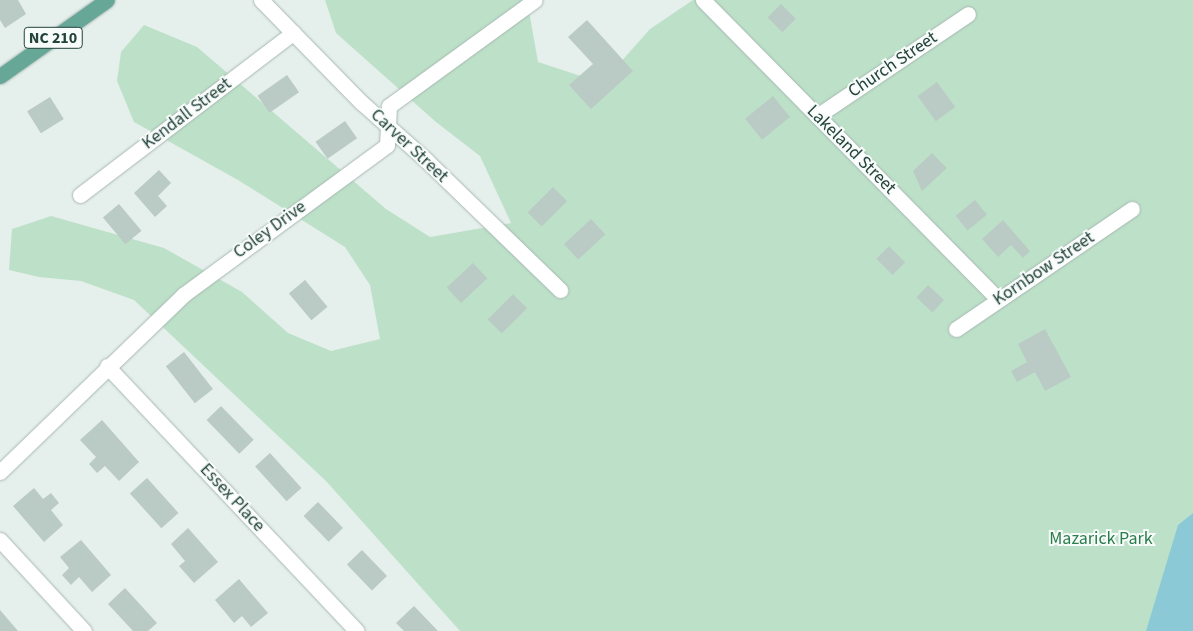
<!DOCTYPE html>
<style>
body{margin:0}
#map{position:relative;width:1193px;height:631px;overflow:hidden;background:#e5efeb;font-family:"Source Sans 3",sans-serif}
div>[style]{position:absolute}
.green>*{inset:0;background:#bde1c8}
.water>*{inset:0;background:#8bc9d6}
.building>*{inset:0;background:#bacac4;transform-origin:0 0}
.roads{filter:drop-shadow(0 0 1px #a7b8b3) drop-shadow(0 0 1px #a7b8b3)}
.minor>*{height:15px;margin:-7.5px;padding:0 7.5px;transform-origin:7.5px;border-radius:7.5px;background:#fff}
.primary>*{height:15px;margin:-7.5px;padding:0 7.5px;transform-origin:7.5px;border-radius:7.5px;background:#67a798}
span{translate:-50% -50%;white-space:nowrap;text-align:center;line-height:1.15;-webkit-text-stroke:4px #f7fbf9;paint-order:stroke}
.shield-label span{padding:1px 4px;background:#f7fbf9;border:1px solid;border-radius:4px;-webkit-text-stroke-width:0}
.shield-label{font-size:16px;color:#23433b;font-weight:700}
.street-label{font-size:18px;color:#23433b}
.park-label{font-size:18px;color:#2a7d4c}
</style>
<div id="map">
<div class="green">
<i style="clip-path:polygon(325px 0,527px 0,538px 62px,602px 83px,650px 29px,693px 0,1193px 0,1193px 631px,460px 631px,326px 481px,134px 300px,81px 281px,39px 277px,9px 270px,12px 229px,51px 216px,164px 248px,242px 292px,288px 333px,331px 351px,380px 339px,370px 285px,345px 247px,238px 180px,134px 122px,117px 81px,121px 52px,144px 25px,197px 47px,386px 209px,430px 237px,511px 223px,480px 156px,436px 122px,336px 33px)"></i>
</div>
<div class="water">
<i style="clip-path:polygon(1193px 513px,1193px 631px,1146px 631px,1178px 525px)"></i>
</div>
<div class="building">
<i style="clip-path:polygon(0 0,18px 0,26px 14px,5px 28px,0 20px)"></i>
<i style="left:781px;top:4px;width:21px;height:19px;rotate:45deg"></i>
<i style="clip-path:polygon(587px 20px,633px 71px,591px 109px,569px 85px,593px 64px,568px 37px)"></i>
<i style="left:287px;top:75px;width:21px;height:36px;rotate:55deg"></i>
<i style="left:937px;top:82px;width:31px;height:24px;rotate:54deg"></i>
<i style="left:773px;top:96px;width:27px;height:36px;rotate:51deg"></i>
<i style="left:50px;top:97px;width:26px;height:27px;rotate:58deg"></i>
<i style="left:345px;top:121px;width:21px;height:36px;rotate:55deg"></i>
<i style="clip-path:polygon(932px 153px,947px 168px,922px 191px,913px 171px)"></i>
<i style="clip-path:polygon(159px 170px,171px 183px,158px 196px,167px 206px,155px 217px,134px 193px)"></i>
<i style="left:553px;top:187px;width:20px;height:36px;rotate:45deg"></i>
<i style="left:975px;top:200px;width:19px;height:25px;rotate:51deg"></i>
<i style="left:119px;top:204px;width:35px;height:21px;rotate:50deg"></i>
<i style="left:591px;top:219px;width:21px;height:37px;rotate:47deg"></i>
<i style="clip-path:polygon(1003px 220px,1030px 251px,1023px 258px,1011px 245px,998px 257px,982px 239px)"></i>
<i style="left:889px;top:246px;width:23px;height:18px;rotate:45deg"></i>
<i style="left:473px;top:263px;width:21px;height:36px;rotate:47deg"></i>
<i style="left:305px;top:280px;width:35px;height:21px;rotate:50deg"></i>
<i style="left:928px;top:285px;width:22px;height:17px;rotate:43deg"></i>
<i style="left:513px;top:294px;width:20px;height:36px;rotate:45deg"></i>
<i style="clip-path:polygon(1045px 329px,1071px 377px,1045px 391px,1035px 372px,1017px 382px,1011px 371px,1027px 362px,1018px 344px)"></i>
<i style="left:184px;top:352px;width:47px;height:23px;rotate:52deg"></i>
<i style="left:221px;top:406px;width:47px;height:20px;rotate:46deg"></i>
<i style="clip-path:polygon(102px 420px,139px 462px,119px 481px,105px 466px,97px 473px,89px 464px,96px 457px,80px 440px)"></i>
<i style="left:270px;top:453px;width:47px;height:20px;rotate:48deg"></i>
<i style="left:147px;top:478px;width:47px;height:23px;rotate:48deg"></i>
<i style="clip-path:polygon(34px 488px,43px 499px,51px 493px,59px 503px,51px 510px,63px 525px,44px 542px,13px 506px)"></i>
<i style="left:318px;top:502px;width:36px;height:20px;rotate:46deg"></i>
<i style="clip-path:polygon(188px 528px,218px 562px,194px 583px,179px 566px,185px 561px,171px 544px)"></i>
<i style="clip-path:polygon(81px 540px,111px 575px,92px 592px,79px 577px,71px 585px,62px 575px,69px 568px,60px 557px)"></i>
<i style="left:362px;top:550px;width:36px;height:21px;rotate:46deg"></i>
<i style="clip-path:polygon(239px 579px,268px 613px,251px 627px,242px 616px,234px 623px,215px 600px)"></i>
<i style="clip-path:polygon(125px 588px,157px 623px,148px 631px,133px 631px,108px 604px)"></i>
<i style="clip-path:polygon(414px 606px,438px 631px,404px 631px,396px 623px)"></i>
<i style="clip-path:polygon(0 610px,18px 631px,0 631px)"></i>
</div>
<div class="roads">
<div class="minor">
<i style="left:261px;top:0;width:144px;rotate:45.6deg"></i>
<i style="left:362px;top:103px;width:86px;rotate:41.7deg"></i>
<i style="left:426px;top:160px;width:187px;rotate:44.1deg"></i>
<i style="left:703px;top:0;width:421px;rotate:45.4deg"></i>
<i style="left:817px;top:116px;width:182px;rotate:-34deg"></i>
<i style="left:80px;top:195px;width:268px;rotate:-37.3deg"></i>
<i style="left:956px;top:329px;width:213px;rotate:-34.3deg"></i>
<i style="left:107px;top:366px;width:364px;rotate:46.7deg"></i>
<i style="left:0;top:472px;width:255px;rotate:-44deg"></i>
<i style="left:183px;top:295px;width:253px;rotate:-36.3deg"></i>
<i style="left:387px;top:145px;width:39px;rotate:-87deg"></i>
<i style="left:389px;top:106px;width:180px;rotate:-36deg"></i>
<i style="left:0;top:540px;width:124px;rotate:47.3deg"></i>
</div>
<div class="primary">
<i style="left:0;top:76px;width:131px;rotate:-35.4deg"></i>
</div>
</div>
<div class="shield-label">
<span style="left:53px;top:38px">NC 210</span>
</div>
<div class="street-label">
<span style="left:893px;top:65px;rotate:-34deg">Church Street</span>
<span style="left:187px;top:114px;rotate:-37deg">Kendall Street</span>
<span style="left:409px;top:146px;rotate:43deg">Carver Street</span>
<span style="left:851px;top:150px;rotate:45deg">Lakeland Street</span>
<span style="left:270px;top:230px;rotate:-36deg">Coley Drive</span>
<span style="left:1044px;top:269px;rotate:-34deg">Kornbow Street</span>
<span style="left:232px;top:498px;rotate:47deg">Essex Place</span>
</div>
<div class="park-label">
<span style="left:1101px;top:539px">Mazarick Park</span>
</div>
</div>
